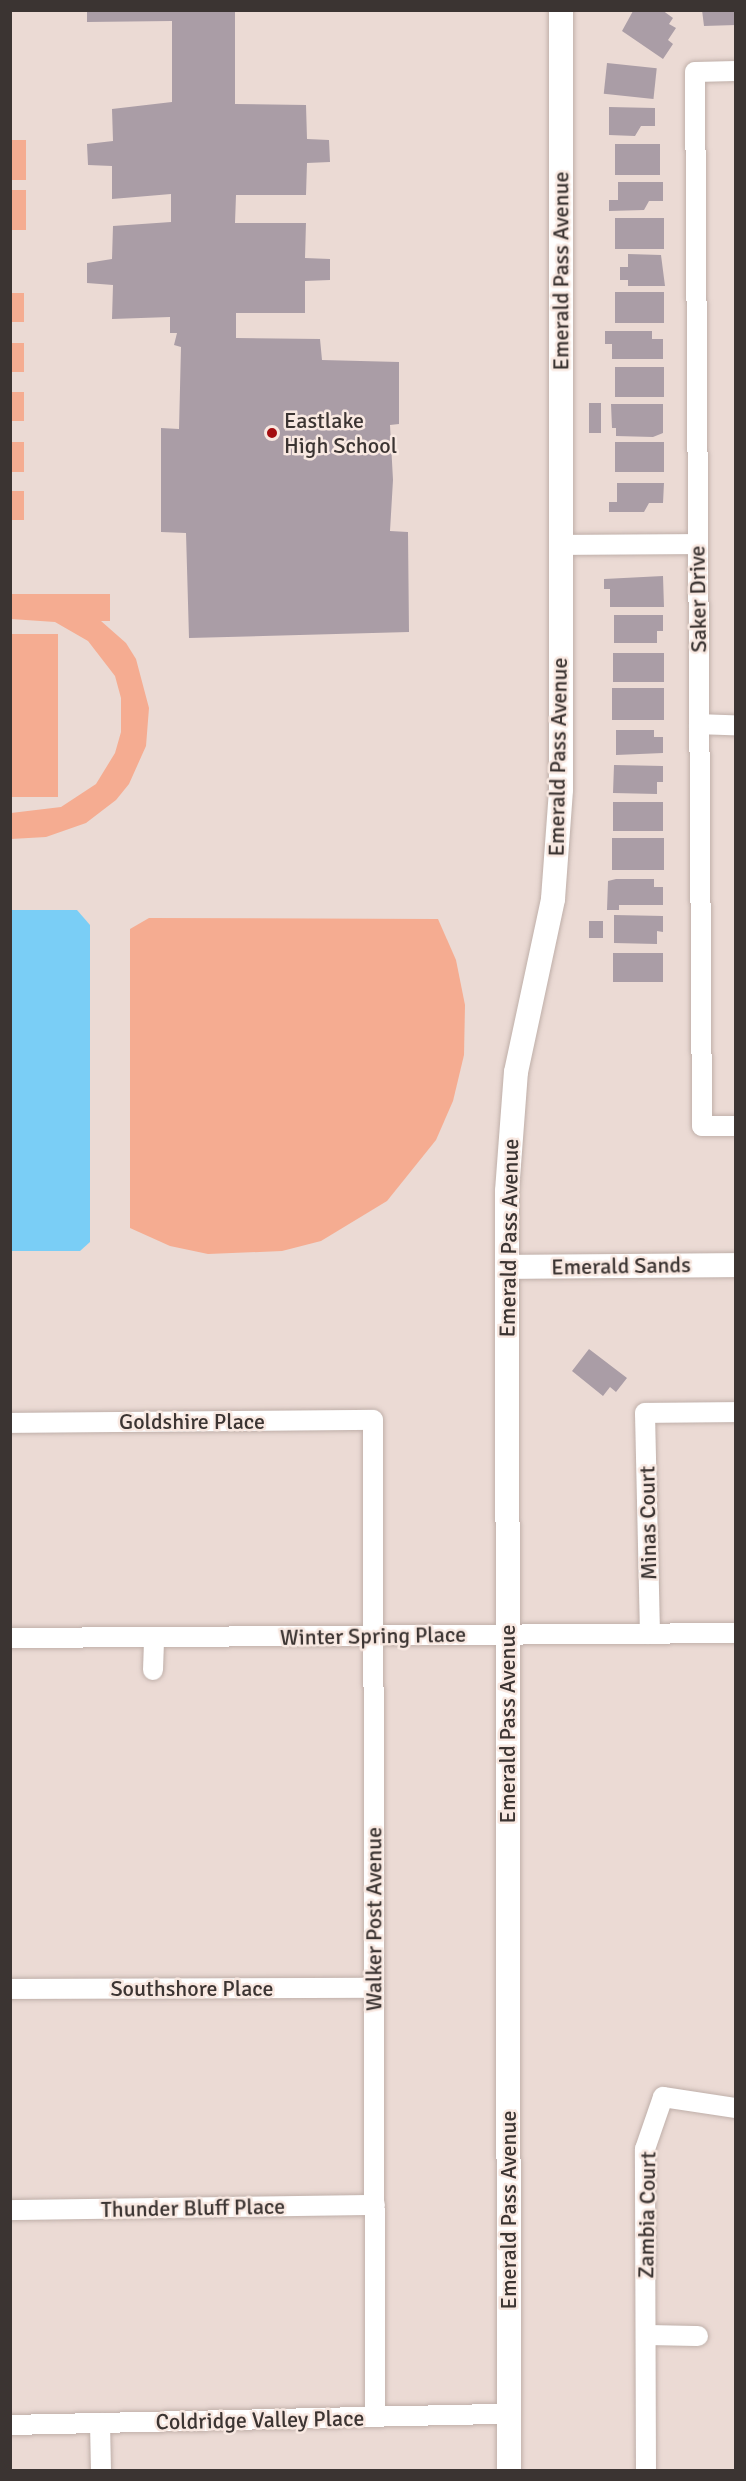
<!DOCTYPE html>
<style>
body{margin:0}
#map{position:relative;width:746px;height:2481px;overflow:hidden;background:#ebdad4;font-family:Signika,sans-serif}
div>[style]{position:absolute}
.green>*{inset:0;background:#f5ac91;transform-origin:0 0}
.water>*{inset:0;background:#7acef6}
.building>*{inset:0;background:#aa9da6;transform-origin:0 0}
.roads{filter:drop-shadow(0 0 2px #bfafa9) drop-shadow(0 0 2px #bfafa9)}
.minor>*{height:20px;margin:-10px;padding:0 10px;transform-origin:10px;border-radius:10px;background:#fff}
.tertiary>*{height:24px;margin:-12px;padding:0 12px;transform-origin:12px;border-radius:12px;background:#fff}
.dots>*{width:16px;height:16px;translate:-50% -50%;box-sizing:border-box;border:3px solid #f8e8e1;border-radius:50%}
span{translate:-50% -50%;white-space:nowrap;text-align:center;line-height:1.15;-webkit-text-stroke:5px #f8e8e1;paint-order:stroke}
.street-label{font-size:22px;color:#3b3432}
.poi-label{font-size:22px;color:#3b3432}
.left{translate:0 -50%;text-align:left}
.frame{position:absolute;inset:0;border:12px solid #3b3432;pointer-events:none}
</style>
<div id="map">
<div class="green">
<i style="left:11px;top:140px;width:15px;height:40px"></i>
<i style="left:11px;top:190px;width:15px;height:40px"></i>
<i style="left:11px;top:293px;width:13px;height:29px"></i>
<i style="left:11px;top:343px;width:13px;height:29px"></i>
<i style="left:11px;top:392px;width:13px;height:29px"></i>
<i style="left:11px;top:442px;width:13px;height:30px"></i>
<i style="left:11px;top:491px;width:13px;height:29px"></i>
<i style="clip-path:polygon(11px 594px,110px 594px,110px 621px,101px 621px,126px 643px,136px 659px,149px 708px,146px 746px,129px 784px,116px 800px,86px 823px,46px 837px,11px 839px,11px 813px,61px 807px,96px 784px,115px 753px,121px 732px,121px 698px,115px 676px,88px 641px,55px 622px,11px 619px)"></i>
<i style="left:10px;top:634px;width:48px;height:163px"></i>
<i style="clip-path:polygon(149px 918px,438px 919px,456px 960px,465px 1005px,464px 1055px,453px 1101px,436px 1140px,387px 1201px,321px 1241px,282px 1251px,208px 1254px,170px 1246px,130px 1228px,130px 929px)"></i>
</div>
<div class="water">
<i style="clip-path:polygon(11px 910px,77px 910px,90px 925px,90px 1242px,80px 1251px,11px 1251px)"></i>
</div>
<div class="building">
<i style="clip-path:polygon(87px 10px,235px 10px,235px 104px,306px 105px,307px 139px,329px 140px,330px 162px,307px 163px,306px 195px,236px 195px,235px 223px,306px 223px,305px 258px,330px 259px,330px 280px,305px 281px,305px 313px,236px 313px,236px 338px,320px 339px,322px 360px,399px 362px,399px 424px,390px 425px,393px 480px,390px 531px,408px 532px,409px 632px,189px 638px,186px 533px,161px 532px,161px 428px,179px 429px,181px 347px,174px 345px,177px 333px,170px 333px,170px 317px,112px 319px,113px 285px,87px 283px,87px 263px,112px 259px,113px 226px,171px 222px,171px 194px,112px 199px,112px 166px,88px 165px,87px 144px,113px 141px,112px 109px,172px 102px,172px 21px,87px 22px)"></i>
<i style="clip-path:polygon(662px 10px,673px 18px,669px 24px,676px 28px,668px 40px,673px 44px,663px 59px,622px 31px,633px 11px)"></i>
<i style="clip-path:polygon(702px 10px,734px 10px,736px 25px,704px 26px)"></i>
<i style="left:607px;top:63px;width:50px;height:31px;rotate:6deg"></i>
<i style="clip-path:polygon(609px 107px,655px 108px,655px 126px,641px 126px,635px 136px,609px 135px)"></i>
<i style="left:615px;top:144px;width:45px;height:31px"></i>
<i style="clip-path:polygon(618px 182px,663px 182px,663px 201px,649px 201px,644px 210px,609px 211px,609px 200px,618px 200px)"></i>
<i style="left:615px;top:218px;width:49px;height:31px"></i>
<i style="clip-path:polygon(628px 254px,661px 255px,665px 286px,628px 286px,628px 280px,620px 280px,620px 267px,628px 267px)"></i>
<i style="left:615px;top:292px;width:49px;height:31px"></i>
<i style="clip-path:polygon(605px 331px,652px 331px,652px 339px,663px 339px,663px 359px,612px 359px,612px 344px,605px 344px)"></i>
<i style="left:615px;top:367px;width:49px;height:30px"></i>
<i style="left:589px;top:403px;width:12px;height:30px"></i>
<i style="clip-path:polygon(611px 404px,663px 404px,663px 433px,653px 437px,616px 436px,616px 428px,612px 428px)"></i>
<i style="left:615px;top:442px;width:49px;height:30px"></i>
<i style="clip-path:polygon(617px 483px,664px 483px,663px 503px,649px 503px,644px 512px,609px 512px,609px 502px,617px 502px)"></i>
<i style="clip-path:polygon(663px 576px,664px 607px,610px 607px,610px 589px,604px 589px,604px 579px)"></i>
<i style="clip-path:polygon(614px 615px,663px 615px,663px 631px,657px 631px,657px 643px,614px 643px)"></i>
<i style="left:613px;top:653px;width:51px;height:29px"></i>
<i style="left:612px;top:688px;width:52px;height:32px"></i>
<i style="clip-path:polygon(616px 730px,654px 730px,654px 737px,663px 737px,663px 753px,616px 755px)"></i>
<i style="clip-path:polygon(614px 765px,663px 766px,663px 782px,657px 782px,657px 794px,613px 793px)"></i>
<i style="left:613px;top:802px;width:50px;height:29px"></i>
<i style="left:612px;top:838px;width:52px;height:32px"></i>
<i style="clip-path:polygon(616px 879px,654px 879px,654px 887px,663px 887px,663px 905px,619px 905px,619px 910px,607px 910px,608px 881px)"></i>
<i style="clip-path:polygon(614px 915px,663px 916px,663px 932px,657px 931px,657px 944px,614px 943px)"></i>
<i style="left:589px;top:921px;width:14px;height:17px"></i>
<i style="left:613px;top:953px;width:50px;height:29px"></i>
<i style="clip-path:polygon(589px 1349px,627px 1378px,616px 1392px,610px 1387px,603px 1396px,572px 1371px)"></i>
</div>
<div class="roads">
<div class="minor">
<i style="left:736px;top:71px;width:41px;rotate:178.6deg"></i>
<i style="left:695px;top:72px;width:1054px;rotate:89.62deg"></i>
<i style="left:702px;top:1126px;width:34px"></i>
<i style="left:560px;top:545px;width:137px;rotate:-0.4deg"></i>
<i style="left:699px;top:724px;width:37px;rotate:2deg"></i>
<i style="left:10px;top:1423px;width:363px;rotate:-0.5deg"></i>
<i style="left:373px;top:1420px;width:997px;rotate:89.89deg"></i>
<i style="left:650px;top:1634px;width:221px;rotate:-91.3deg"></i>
<i style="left:645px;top:1413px;width:91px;rotate:-0.6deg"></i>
<i style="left:10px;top:1638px;width:726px;rotate:-0.39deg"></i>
<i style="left:153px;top:1670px;width:32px;rotate:-88deg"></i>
<i style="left:10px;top:1989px;width:364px;rotate:-0.2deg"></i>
<i style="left:10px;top:2210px;width:365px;rotate:-0.8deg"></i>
<i style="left:646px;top:2335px;width:52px;rotate:1.1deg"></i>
<i style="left:100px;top:2423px;width:47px;rotate:88.8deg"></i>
<i style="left:10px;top:2425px;width:499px;rotate:-1.3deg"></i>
<i style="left:646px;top:2470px;width:321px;rotate:-90.2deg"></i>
<i style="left:645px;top:2149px;width:55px;rotate:-70.9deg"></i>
<i style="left:663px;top:2097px;width:74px;rotate:8.6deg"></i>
</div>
<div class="tertiary">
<i style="left:507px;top:1267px;width:229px;rotate:-0.5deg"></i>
<i style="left:509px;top:2470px;width:1279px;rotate:-90.09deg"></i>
<i style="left:507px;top:1191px;width:119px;rotate:-85.7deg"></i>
<i style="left:516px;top:1072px;width:177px;rotate:-77.9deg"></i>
<i style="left:553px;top:899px;width:110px;rotate:-85.8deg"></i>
<i style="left:561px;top:789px;width:779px;rotate:-90deg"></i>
</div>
</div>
<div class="dots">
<i style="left:272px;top:433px;background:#a40d10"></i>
</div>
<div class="street-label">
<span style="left:561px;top:271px;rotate:-90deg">Emerald Pass Avenue</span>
<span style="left:698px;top:599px;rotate:-91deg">Saker Drive</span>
<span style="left:558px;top:757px;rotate:-89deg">Emerald Pass Avenue</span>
<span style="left:509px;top:1238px;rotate:-89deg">Emerald Pass Avenue</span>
<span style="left:621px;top:1266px;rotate:-1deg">Emerald Sands</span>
<span style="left:192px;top:1422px">Goldshire Place</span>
<span style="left:648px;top:1523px;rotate:-91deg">Minas Court</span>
<span style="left:373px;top:1636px;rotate:-1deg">Winter Spring Place</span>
<span style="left:508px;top:1724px;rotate:-90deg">Emerald Pass Avenue</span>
<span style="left:374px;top:1919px;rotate:-90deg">Walker Post Avenue</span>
<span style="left:192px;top:1989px">Southshore Place</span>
<span style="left:193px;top:2208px;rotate:-1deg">Thunder Bluff Place</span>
<span style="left:509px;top:2210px;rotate:-90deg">Emerald Pass Avenue</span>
<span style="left:647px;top:2215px;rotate:-89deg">Zambia Court</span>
<span style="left:260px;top:2420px;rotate:-1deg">Coldridge Valley Place</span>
</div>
<div class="poi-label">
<span class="left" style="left:284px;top:433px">Eastlake<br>High School</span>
</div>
<div class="frame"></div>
</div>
